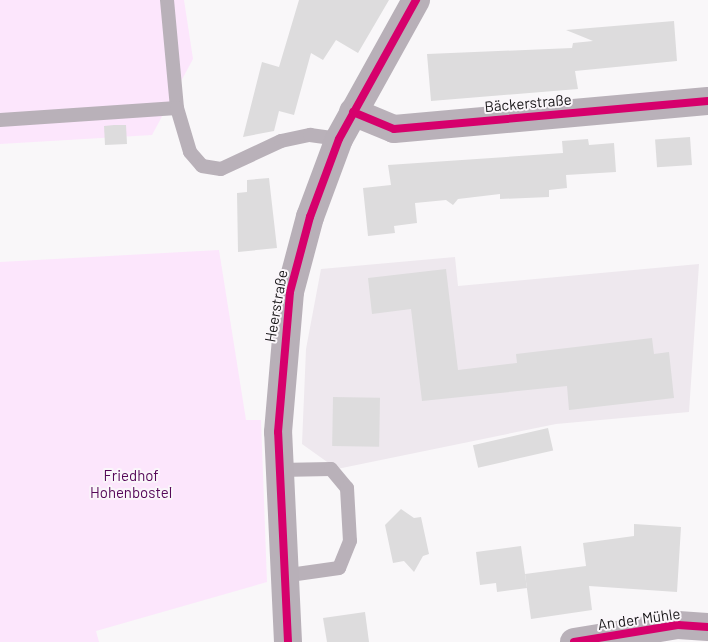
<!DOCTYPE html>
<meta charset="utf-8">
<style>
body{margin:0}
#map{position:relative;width:708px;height:642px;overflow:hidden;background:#f9f7f9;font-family:Barlow,sans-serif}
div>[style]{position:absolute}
.built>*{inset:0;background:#eee8ee}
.green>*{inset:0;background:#fce6fc}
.building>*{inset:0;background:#dddcdd;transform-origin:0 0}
.lane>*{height:14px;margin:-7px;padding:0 7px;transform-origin:7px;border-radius:7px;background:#b9b1b9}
.street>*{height:28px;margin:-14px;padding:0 14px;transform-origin:14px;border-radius:14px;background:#b9b1b9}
.secondary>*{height:28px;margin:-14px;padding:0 14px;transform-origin:14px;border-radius:14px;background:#b8b0b8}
.cycleway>*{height:8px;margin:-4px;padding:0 4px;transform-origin:4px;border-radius:4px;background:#d6006c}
span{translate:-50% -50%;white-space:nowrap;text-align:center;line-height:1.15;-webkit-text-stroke:4px #faf6fa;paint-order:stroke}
.street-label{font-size:15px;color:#171517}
.park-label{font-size:15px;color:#550858}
</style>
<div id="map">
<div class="built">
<i style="clip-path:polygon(455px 257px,458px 286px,699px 264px,689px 412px,556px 424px,337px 469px,302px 444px,306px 349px,321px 269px)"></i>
</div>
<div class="green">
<i style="clip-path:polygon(0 0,184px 0,193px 59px,152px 135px,0 144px)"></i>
<i style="clip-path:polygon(219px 250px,246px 420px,261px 420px,267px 582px,96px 631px,99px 642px,0 642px,0 262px)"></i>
</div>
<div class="building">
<i style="clip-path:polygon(299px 0,389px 0,358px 53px,336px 40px,323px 60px,311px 53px,294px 115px,279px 111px,274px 131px,243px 137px,262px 62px,279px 67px)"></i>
<i style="clip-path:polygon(674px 21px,677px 61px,575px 71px,578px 89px,431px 101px,427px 54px,572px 48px,573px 43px,593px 41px,566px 30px)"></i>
<i style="clip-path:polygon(114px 125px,126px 125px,127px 144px,105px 145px,104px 126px)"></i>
<i style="left:690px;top:137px;width:28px;height:35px;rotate:86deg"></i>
<i style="clip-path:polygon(588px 139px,589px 145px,614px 143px,616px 172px,566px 175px,567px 188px,549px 190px,549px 197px,500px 199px,500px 194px,458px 199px,453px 205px,446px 200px,415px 203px,417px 223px,394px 226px,395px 233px,368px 236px,363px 188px,391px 185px,388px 165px,563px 153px,562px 141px)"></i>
<i style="clip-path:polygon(269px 178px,277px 248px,238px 252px,237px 193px,247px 192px,247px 180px)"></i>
<i style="clip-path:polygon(446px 269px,458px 370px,517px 363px,516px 354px,652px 338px,654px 354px,669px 352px,674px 398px,569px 410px,567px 386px,422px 401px,411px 309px,372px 314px,368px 278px)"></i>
<i style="left:333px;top:397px;width:47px;height:49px;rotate:1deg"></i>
<i style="left:548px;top:428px;width:23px;height:77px;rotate:77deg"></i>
<i style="clip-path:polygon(401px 509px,414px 518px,421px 517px,429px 554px,423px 556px,414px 572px,404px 561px,393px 563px,385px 525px)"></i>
<i style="clip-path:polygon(634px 524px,681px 527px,677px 592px,589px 586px,592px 610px,531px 619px,525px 574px,586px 566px,583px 543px,634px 536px)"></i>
<i style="clip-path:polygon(521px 546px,527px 588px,497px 592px,496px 583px,480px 585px,476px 552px)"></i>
<i style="clip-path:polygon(365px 612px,369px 642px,327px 642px,323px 618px)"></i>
</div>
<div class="lane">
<i style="left:167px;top:0;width:108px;rotate:84.7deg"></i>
<i style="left:0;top:120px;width:177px;rotate:-3.9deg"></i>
<i style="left:177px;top:108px;width:46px;rotate:73.5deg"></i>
<i style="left:190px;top:152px;width:18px;rotate:49deg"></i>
<i style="left:202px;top:166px;width:19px;rotate:9deg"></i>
<i style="left:221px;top:169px;width:66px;rotate:-25deg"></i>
<i style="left:281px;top:141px;width:30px;rotate:-12deg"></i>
<i style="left:310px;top:135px;width:29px;rotate:8deg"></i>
<i style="left:279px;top:470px;width:52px;rotate:-1.1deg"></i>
<i style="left:331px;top:469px;width:25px;rotate:50deg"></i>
<i style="left:347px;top:488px;width:53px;rotate:86.8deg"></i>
<i style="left:350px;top:541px;width:29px;rotate:112deg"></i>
<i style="left:339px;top:568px;width:57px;rotate:171.9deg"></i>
</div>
<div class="street">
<i style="left:353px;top:112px;width:44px;rotate:22.5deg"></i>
<i style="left:394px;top:129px;width:315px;rotate:-5.1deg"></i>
<i style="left:574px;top:642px;width:105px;rotate:-9.3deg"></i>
<i style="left:678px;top:625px;width:30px;rotate:4deg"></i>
</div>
<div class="secondary">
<i style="left:288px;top:642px;width:210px;rotate:-92.7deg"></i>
<i style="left:278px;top:432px;width:141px;rotate:-85.1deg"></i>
<i style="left:290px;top:292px;width:78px;rotate:-75.1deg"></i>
<i style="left:310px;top:217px;width:83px;rotate:-69.6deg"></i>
<i style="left:339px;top:139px;width:159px;rotate:-61deg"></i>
</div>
<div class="cycleway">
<i style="left:353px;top:112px;width:44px;rotate:22.5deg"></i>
<i style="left:394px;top:129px;width:315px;rotate:-5.1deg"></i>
<i style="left:288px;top:642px;width:210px;rotate:-92.7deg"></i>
<i style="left:278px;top:432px;width:141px;rotate:-85.1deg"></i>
<i style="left:290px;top:292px;width:78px;rotate:-75.1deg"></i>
<i style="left:310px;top:217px;width:83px;rotate:-69.6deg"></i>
<i style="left:339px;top:139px;width:159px;rotate:-61deg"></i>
<i style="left:574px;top:642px;width:105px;rotate:-9.3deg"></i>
<i style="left:678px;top:625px;width:30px;rotate:4deg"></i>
</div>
<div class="street-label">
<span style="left:528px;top:103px;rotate:-5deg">Bäckerstraße</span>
<span style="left:276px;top:306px;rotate:-80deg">Heerstraße</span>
<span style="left:639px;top:619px;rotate:-8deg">An der Mühle</span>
</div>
<div class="park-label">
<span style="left:131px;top:484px">Friedhof<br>Hohenbostel</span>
</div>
</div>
